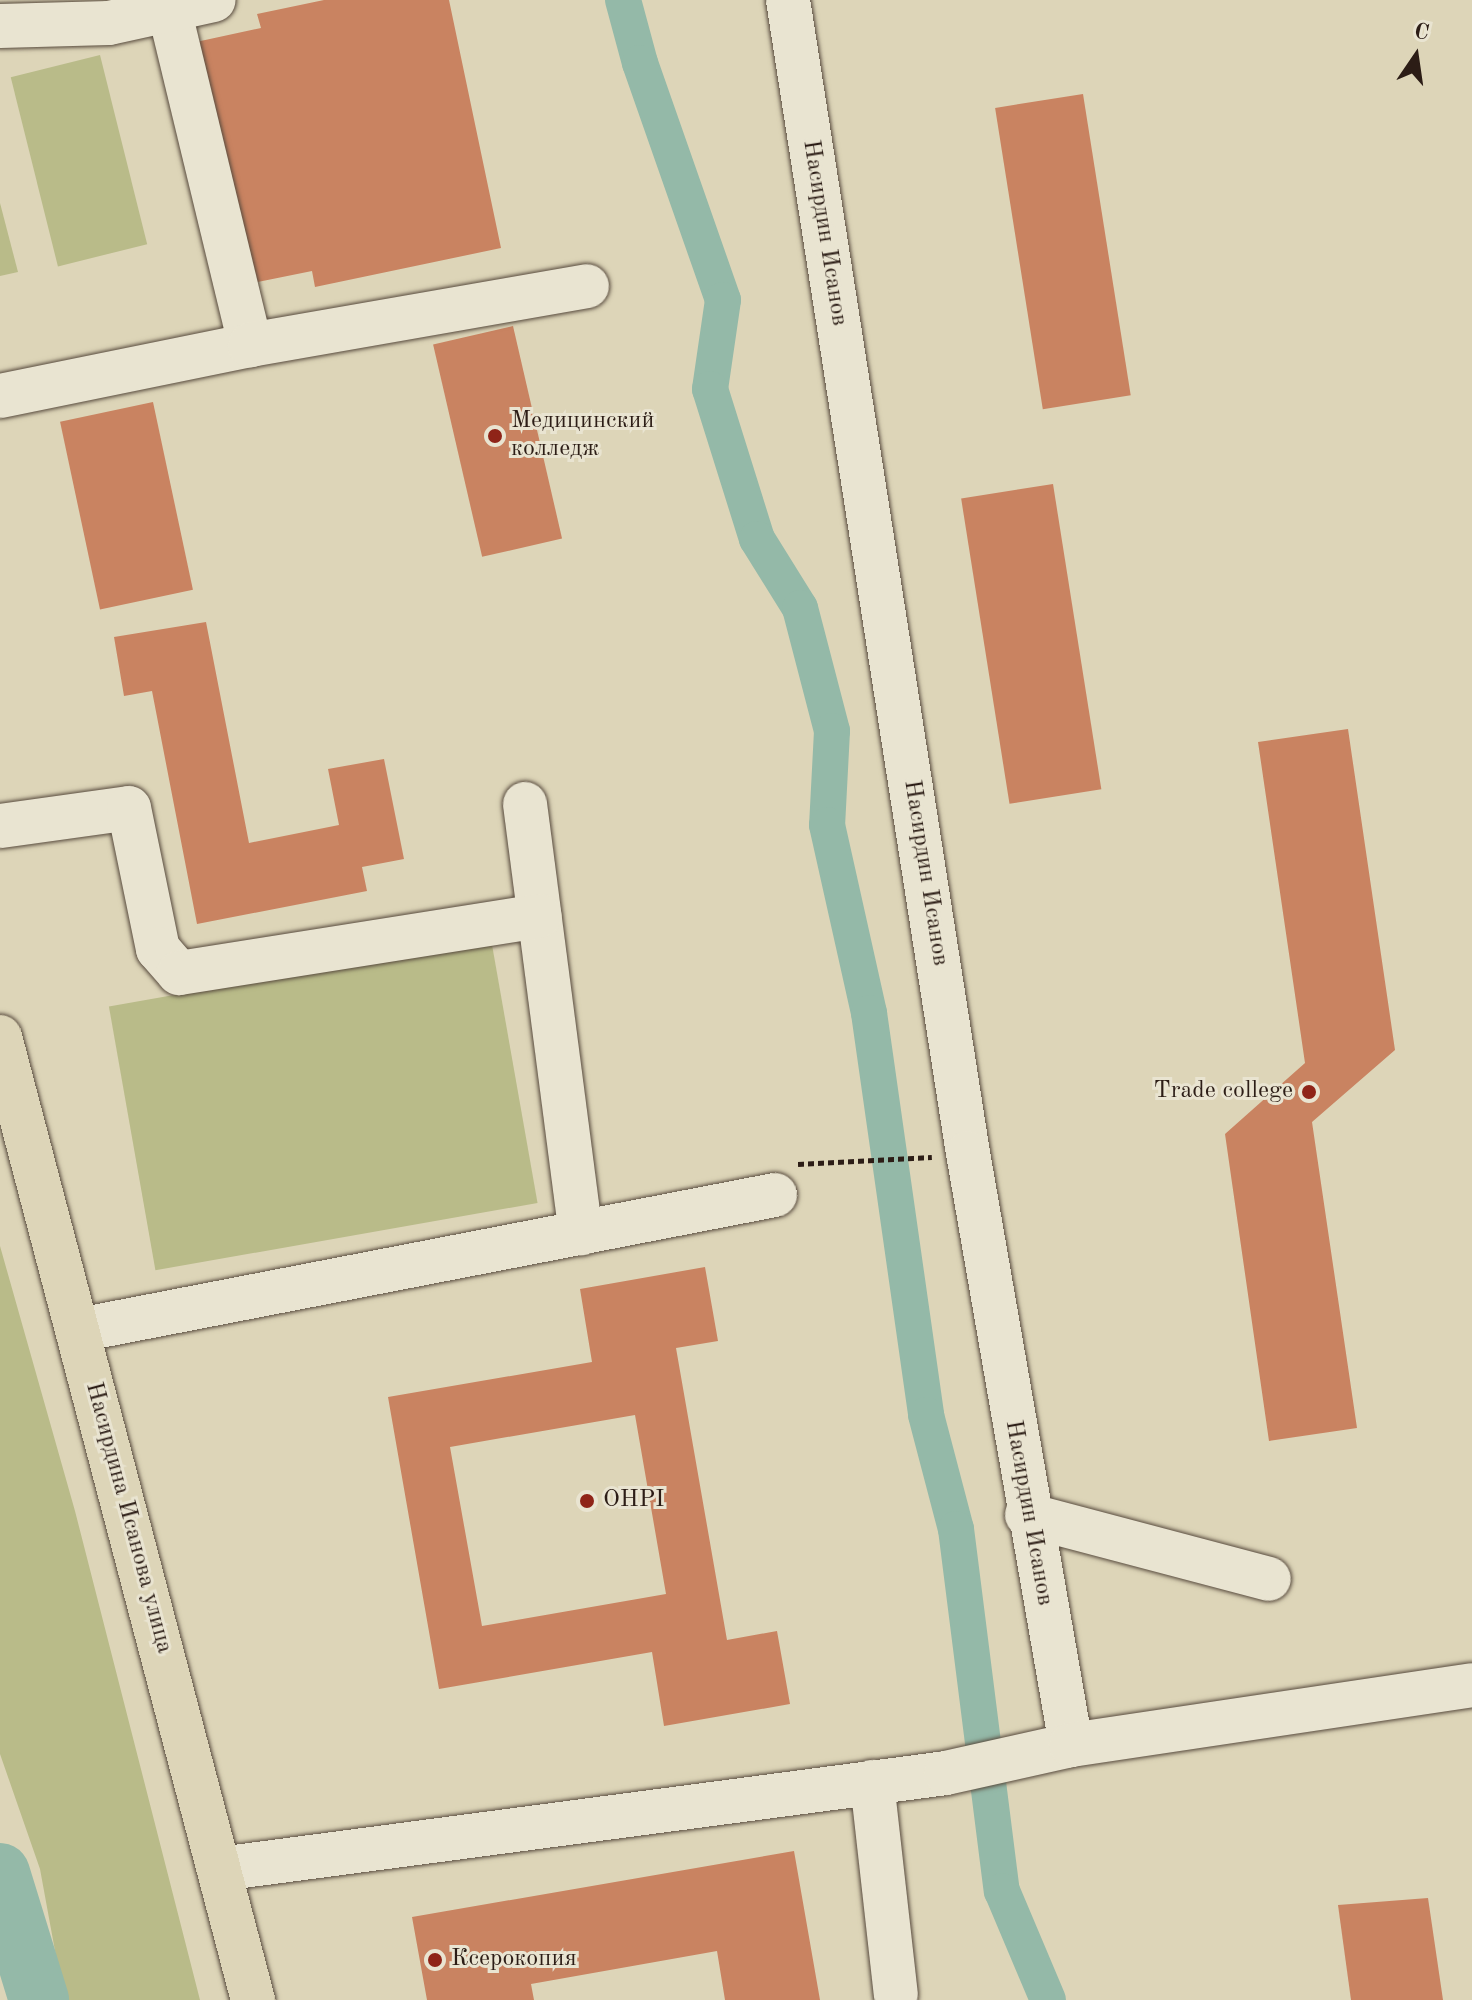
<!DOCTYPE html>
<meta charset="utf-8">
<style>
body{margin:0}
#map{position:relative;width:1472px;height:2000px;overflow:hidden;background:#ddd5b8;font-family:"Old Standard TT",serif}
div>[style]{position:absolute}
.green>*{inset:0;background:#b9bb89;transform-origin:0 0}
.canal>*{height:36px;margin:-18px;padding:0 18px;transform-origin:18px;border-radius:18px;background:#94b9a8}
.river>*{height:60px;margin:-30px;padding:0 30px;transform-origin:30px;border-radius:30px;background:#94b9a8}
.building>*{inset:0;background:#c98361;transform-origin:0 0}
.path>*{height:5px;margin-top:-2.5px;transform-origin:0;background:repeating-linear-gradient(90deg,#2c1d16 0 6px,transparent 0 10px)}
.roads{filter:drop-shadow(0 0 2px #584b3e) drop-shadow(0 0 2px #584b3e)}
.minor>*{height:44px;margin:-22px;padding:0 22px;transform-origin:22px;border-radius:22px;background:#e9e4d1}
.major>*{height:44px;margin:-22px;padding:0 22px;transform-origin:22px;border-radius:22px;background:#ddd5b8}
.dots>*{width:22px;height:22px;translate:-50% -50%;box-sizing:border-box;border:4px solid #e9e4d1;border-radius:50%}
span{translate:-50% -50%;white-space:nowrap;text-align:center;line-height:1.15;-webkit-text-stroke:6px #e9e4d1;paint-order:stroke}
.street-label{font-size:24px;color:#2c1d16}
.poi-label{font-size:24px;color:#2c1d16}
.left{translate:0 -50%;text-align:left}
.right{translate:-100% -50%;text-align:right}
.north{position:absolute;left:1376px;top:16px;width:80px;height:80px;-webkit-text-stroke:6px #e9e4d1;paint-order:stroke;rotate:13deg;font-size:22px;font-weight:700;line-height:32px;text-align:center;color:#2c1d16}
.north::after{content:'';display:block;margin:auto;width:28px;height:36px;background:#2c1d16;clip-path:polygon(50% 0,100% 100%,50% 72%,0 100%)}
</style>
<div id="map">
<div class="green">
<i style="left:100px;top:55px;width:195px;height:92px;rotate:76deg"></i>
<i style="clip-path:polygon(0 203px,18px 272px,0 276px)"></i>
<i style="left:491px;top:939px;width:268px;height:388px;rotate:80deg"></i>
<i style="clip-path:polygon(0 1246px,75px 1511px,200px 2000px,64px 2000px,40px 1869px,0 1754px)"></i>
</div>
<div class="canal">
<i style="left:623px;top:0;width:65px;rotate:74.9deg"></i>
<i style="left:640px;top:63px;width:251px;rotate:70.7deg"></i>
<i style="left:723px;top:300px;width:90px;rotate:98.3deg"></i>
<i style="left:710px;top:389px;width:157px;rotate:72.6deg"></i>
<i style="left:757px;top:539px;width:81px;rotate:58.1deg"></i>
<i style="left:800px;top:608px;width:127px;rotate:75.4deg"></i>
<i style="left:832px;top:731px;width:94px;rotate:93deg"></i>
<i style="left:827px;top:825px;width:193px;rotate:77.4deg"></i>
<i style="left:869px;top:1013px;width:406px;rotate:81.9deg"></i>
<i style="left:926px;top:1415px;width:118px;rotate:75.3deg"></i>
<i style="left:956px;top:1529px;width:365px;rotate:82.8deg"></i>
<i style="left:1002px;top:1891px;width:118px;rotate:67.1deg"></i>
</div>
<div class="river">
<i style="left:0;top:1873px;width:133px;rotate:72.9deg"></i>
</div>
<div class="building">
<i style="clip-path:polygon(324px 0,449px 0,501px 248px,315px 287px,312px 271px,248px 284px,196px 42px,261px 28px,257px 14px)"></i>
<i style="left:1083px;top:94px;width:305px;height:89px;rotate:81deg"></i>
<i style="left:513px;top:326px;width:218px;height:82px;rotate:77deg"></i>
<i style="left:153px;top:402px;width:192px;height:95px;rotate:78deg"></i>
<i style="left:1053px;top:484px;width:309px;height:93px;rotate:81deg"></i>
<i style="clip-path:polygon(206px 622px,249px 843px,339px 825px,328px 769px,384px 759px,404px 859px,362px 867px,367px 891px,197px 924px,152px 691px,124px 696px,114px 637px)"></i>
<i style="clip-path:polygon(1348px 729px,1395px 1050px,1312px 1122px,1357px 1428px,1269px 1441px,1225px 1134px,1305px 1063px,1258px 742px)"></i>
<i style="clip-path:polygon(evenodd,705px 1267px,718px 1341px,676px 1348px,727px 1640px,777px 1631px,790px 1704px,664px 1726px,652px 1652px,439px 1689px,388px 1397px,592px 1362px,580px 1289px,705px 1267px,635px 1415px,666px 1594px,482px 1626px,450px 1447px,635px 1415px)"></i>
<i style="clip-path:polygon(794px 1851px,820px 2000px,725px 2000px,717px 1951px,531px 1984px,534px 2000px,427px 2000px,412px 1917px)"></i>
<i style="clip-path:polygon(1428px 1898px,1443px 2000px,1351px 2000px,1338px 1905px)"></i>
</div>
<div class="path">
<i style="left:798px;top:1164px;width:134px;rotate:-3deg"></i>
</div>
<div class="roads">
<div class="minor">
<i style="left:788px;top:0;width:1167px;rotate:81.13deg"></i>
<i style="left:968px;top:1153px;width:601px;rotate:80.13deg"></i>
<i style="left:169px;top:9px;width:346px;rotate:76.4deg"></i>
<i style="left:0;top:26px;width:109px;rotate:-1.6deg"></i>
<i style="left:109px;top:23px;width:107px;rotate:-12.4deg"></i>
<i style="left:0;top:396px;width:255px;rotate:-11.5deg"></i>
<i style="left:250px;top:345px;width:342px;rotate:-9.9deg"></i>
<i style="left:525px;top:804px;width:433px;rotate:82.6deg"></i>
<i style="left:0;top:826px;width:130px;rotate:-7.9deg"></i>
<i style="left:129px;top:808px;width:144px;rotate:78.4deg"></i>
<i style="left:158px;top:949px;width:32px;rotate:49deg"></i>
<i style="left:179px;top:973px;width:365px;rotate:-9deg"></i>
<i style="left:79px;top:1330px;width:709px;rotate:-10.98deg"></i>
<i style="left:1027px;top:1515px;width:250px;rotate:14.8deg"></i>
<i style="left:872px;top:1782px;width:214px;rotate:83.6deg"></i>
<i style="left:220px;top:1869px;width:732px;rotate:-7.53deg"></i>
<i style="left:946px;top:1773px;width:128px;rotate:-12.6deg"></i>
<i style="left:1071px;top:1745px;width:405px;rotate:-8.5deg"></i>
</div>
<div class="major">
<i style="left:0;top:1037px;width:996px;rotate:75.28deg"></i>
</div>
</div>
<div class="dots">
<i style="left:495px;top:436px;background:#8f2418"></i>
<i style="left:1309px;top:1092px;background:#8f2418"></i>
<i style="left:587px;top:1501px;background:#8f2418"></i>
<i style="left:435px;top:1960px;background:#8f2418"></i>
</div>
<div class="street-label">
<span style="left:824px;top:233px;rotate:81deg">Насирдин Исанов</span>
<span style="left:925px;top:873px;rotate:81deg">Насирдин Исанов</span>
<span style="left:1028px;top:1513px;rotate:80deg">Насирдин Исанов</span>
<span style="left:128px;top:1518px;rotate:75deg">Насирдина Исанова улица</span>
</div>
<div class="poi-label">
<span class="left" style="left:511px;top:436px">Медицинский<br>колледж</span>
<span class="right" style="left:1293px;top:1092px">Trade college</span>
<span class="left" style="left:603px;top:1501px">OHPI</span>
<span class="left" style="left:451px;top:1960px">Ксерокопия</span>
</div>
<div class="north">С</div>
</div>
